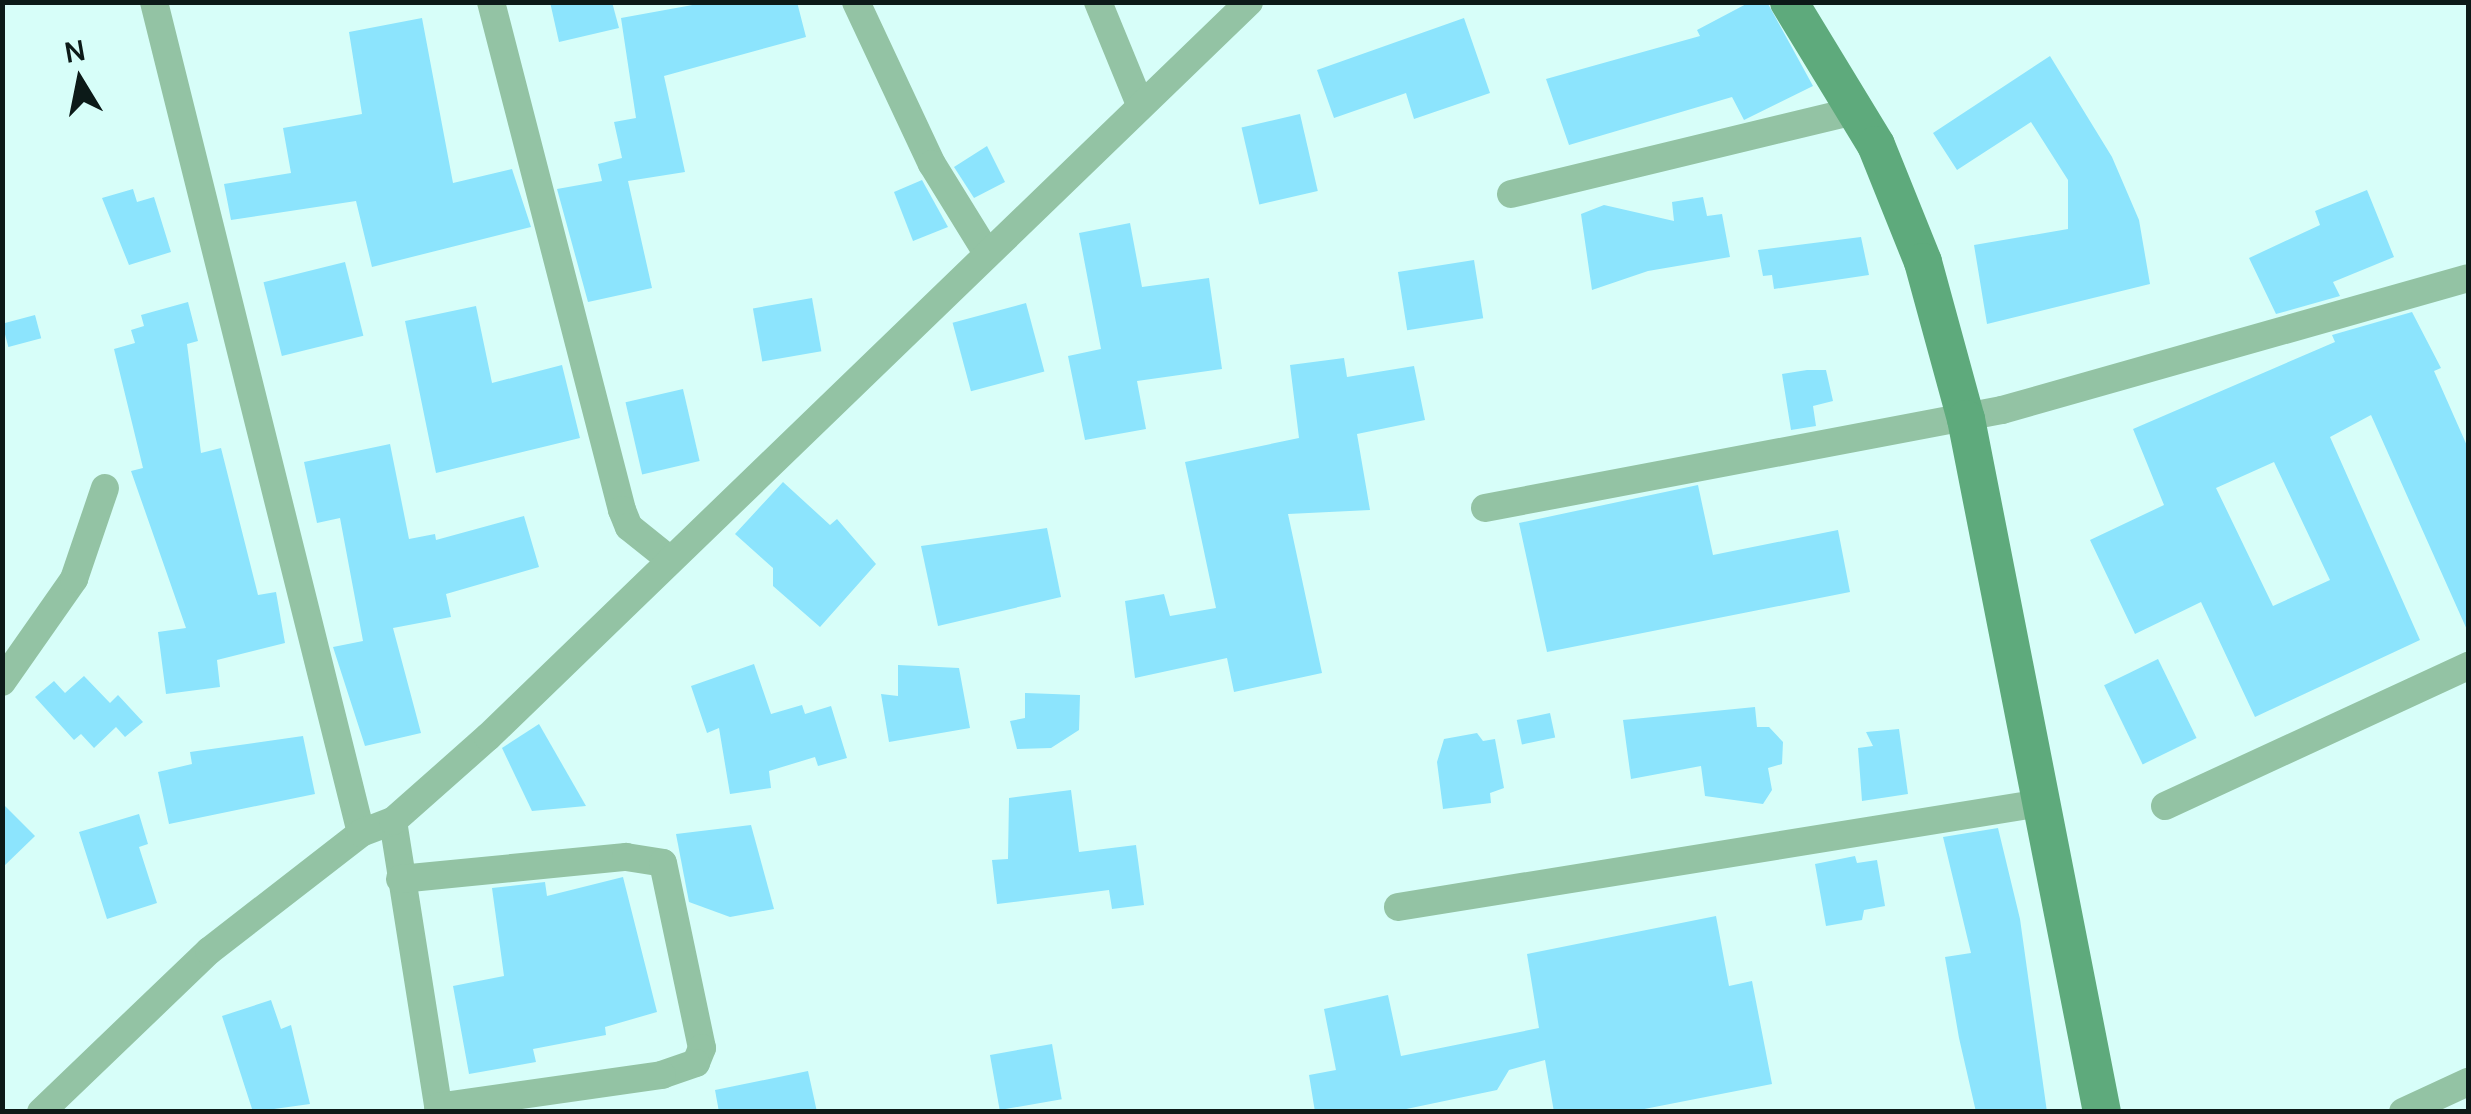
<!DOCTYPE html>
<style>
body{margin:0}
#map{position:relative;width:2471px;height:1114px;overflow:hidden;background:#d7fef9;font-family:Manrope,sans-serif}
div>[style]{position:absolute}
.building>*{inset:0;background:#8ce4fd;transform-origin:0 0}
.minor>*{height:28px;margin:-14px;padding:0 14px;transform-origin:14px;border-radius:14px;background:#93c3a4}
.secondary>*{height:38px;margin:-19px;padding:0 19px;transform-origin:19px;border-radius:19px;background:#5eaa7c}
span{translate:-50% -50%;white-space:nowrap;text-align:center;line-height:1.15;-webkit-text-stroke:8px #d7fef9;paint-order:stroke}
.frame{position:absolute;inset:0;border:5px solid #0c1a18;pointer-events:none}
.north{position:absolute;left:30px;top:30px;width:100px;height:100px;-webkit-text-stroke:8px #d7fef9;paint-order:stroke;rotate:350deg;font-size:28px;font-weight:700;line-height:40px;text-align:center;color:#0c1a18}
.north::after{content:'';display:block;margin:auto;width:35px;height:45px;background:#0c1a18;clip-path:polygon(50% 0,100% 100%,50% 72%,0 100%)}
</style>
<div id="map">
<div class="building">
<i style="clip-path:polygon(550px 2px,612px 2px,619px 28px,559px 42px)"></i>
<i style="clip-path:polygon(709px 2px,797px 2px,806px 37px,664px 76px,685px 172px,628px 181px,652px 288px,588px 302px,557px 189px,602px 181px,598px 164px,622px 158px,614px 122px,636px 118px,621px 18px)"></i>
<i style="clip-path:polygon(1750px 2px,1767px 2px,1813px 86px,1744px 120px,1732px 97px,1569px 145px,1546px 79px,1700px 36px,1697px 30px)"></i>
<i style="clip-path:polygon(422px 18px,453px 183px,512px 169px,531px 227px,372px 267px,356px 201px,231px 220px,224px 184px,291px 173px,283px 128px,362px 114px,349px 32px)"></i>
<i style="clip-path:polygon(1464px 18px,1490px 93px,1414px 119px,1406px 93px,1334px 118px,1317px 70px)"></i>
<i style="clip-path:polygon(2050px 56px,2112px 157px,2139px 220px,2150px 284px,1987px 324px,1974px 245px,2068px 229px,2068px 180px,2031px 122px,1957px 170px,1933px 133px)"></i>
<i style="left:1300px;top:114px;width:79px;height:60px;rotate:77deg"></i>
<i style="clip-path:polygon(987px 146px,1005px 182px,974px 198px,954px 167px)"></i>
<i style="clip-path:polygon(922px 180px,948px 227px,913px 241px,894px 192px)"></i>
<i style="clip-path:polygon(133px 189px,137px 202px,154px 197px,171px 252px,129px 265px,102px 198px)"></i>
<i style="clip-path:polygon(2367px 190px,2394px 257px,2333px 282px,2340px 296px,2276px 314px,2249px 258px,2320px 225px,2315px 211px)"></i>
<i style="clip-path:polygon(1703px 197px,1707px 216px,1722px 214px,1730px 257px,1648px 271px,1592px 290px,1581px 214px,1604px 205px,1674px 221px,1672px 202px)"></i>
<i style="clip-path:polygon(1130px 223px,1142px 287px,1209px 278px,1222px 369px,1137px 381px,1146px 429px,1085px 440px,1068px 356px,1101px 349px,1079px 233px)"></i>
<i style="clip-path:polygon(1861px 237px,1869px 275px,1774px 289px,1772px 275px,1763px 276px,1758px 250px)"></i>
<i style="left:1474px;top:260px;width:59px;height:77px;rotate:81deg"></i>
<i style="left:345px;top:262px;width:76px;height:84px;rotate:76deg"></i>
<i style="left:812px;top:298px;width:54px;height:60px;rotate:80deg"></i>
<i style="clip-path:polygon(188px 302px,198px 341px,187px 344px,201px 453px,221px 448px,258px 595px,276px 592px,285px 643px,217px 660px,220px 687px,166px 694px,158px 632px,186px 628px,131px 471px,143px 468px,114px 349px,135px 343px,131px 330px,144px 326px,141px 315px)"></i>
<i style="left:1026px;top:303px;width:71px;height:76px;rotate:75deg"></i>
<i style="clip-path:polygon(476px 306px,492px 383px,562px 365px,580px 438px,436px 473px,405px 321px)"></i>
<i style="clip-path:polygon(evenodd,2412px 312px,2441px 368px,2434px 371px,2468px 448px,2468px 632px,2371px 415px,2330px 437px,2420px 640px,2255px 717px,2201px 602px,2135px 634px,2090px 540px,2164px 505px,2133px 429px,2335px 342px,2332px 335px,2412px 312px,2274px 462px,2330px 580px,2273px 606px,2216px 488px,2274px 462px)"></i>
<i style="left:35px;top:315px;width:24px;height:34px;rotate:75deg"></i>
<i style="clip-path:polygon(1344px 358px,1347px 377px,1414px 366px,1425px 420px,1357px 434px,1370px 510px,1288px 514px,1322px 673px,1234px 692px,1227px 658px,1135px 678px,1125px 601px,1164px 594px,1170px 616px,1216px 608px,1185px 462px,1299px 438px,1290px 365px)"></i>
<i style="clip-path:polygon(1807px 370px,1826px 370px,1833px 401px,1813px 406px,1816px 426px,1791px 430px,1782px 374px)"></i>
<i style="left:683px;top:389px;width:74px;height:59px;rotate:77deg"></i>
<i style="clip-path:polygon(390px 444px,409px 539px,435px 534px,436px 540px,524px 516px,539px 567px,446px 594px,451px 617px,393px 628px,421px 733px,365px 746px,333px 647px,363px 641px,340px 518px,317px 523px,304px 462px)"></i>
<i style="clip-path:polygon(783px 482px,830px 525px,837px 519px,876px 564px,820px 627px,773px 586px,773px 568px,735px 534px)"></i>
<i style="clip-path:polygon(1698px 485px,1713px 555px,1838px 530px,1850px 592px,1547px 652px,1519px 523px)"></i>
<i style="clip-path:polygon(1047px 528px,1061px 597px,938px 626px,921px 546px)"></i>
<i style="left:2158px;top:659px;width:88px;height:60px;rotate:64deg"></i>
<i style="clip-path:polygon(754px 664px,771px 714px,802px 705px,805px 714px,831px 706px,847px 758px,818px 766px,815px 757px,769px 771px,771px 788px,730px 794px,719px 728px,707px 733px,691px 686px)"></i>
<i style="clip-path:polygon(898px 665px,959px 668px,970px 728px,889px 742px,881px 694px,898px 696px)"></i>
<i style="clip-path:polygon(84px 676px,110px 703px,118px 695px,143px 722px,125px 737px,116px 727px,94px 748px,81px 734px,74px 740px,35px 697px,54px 681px,65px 693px)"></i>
<i style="clip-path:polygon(1025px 693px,1080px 695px,1079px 730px,1051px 748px,1017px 749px,1010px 721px,1025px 718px)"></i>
<i style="clip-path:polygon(1755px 707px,1757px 727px,1769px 727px,1783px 742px,1782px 764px,1768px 768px,1772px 790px,1763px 804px,1705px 796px,1701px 766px,1631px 779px,1623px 720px)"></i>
<i style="left:1550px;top:713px;width:25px;height:34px;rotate:78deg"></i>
<i style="clip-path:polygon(539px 724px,586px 806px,532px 811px,502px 748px)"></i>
<i style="clip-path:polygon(1899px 729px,1908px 794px,1862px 801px,1858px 748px,1873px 746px,1866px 732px)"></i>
<i style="clip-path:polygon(1477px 733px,1483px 741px,1495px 739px,1504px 788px,1490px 793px,1491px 803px,1443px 809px,1437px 762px,1444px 739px)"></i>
<i style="clip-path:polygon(303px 736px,315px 794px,169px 824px,158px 772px,192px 764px,190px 752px)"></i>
<i style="clip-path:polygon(1071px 790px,1079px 852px,1136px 845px,1144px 905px,1112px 909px,1109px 890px,997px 904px,992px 860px,1008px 859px,1009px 798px)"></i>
<i style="clip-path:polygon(2px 803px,35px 836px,2px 868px)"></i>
<i style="clip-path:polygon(139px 814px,148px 844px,139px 847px,157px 903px,107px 919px,79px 832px)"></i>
<i style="clip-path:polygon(751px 825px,774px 909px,730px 917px,689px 902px,676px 834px)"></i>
<i style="clip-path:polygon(1998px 828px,2020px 919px,2047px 1112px,1976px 1112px,1959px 1038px,1945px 957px,1971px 953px,1943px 837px)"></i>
<i style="clip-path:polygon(1855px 856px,1857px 863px,1877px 860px,1885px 906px,1864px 910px,1862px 920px,1826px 926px,1815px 864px)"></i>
<i style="clip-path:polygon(623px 877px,657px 1012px,605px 1027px,606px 1035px,533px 1049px,536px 1062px,469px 1074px,453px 986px,504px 976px,492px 888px,545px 882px,547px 896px)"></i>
<i style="clip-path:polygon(1716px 916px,1729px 986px,1752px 981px,1772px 1084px,1629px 1112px,1554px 1112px,1545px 1060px,1509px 1070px,1497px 1090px,1392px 1112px,1315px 1112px,1309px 1075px,1336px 1070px,1324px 1009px,1388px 995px,1401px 1056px,1539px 1028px,1527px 954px)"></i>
<i style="clip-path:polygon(271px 1000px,281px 1029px,291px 1025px,310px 1104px,253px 1112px,222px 1016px)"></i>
<i style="left:1052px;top:1044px;width:56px;height:63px;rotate:80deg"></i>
<i style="clip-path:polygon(808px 1071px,817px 1112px,719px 1112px,715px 1090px)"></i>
</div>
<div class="minor">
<i style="left:154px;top:2px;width:856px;rotate:76.01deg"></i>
<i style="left:491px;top:2px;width:525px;rotate:75.54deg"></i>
<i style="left:622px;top:510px;width:18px;rotate:68deg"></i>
<i style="left:629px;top:527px;width:51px;rotate:38.7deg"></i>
<i style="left:856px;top:2px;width:179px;rotate:64.9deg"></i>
<i style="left:932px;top:164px;width:105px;rotate:58.3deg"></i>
<i style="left:1098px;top:2px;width:108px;rotate:67.7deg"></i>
<i style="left:1511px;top:194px;width:356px;rotate:-13.6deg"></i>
<i style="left:1485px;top:508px;width:526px;rotate:-10.73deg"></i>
<i style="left:2002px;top:410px;width:484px;rotate:-15.8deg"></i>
<i style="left:2px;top:682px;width:126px;rotate:-55deg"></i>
<i style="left:74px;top:579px;width:96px;rotate:-71.2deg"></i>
<i style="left:2165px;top:806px;width:334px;rotate:-24.8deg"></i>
<i style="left:393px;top:821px;width:295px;rotate:81deg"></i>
<i style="left:400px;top:879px;width:227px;rotate:-5.6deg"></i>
<i style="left:626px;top:857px;width:37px;rotate:9deg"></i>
<i style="left:663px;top:863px;width:189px;rotate:78.1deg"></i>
<i style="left:702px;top:1048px;width:16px;rotate:112deg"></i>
<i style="left:696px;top:1063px;width:36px;rotate:161deg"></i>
<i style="left:662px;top:1075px;width:226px;rotate:171.9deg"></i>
<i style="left:1398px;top:907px;width:651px;rotate:-9.19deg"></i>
<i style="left:41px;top:1112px;width:233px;rotate:-43.8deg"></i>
<i style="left:209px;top:951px;width:192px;rotate:-37.8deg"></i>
<i style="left:361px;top:833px;width:34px;rotate:-21deg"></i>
<i style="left:393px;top:821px;width:127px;rotate:-41.5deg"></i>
<i style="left:488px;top:737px;width:1058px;rotate:-44deg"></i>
<i style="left:2403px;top:1112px;width:72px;rotate:-24.8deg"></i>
</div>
<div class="secondary">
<i style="left:1789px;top:2px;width:167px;rotate:58.7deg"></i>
<i style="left:1876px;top:145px;width:126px;rotate:68.1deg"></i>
<i style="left:1923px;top:262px;width:163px;rotate:74.7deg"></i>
<i style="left:1966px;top:419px;width:706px;rotate:78.9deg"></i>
</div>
<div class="frame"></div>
<div class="north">N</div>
</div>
